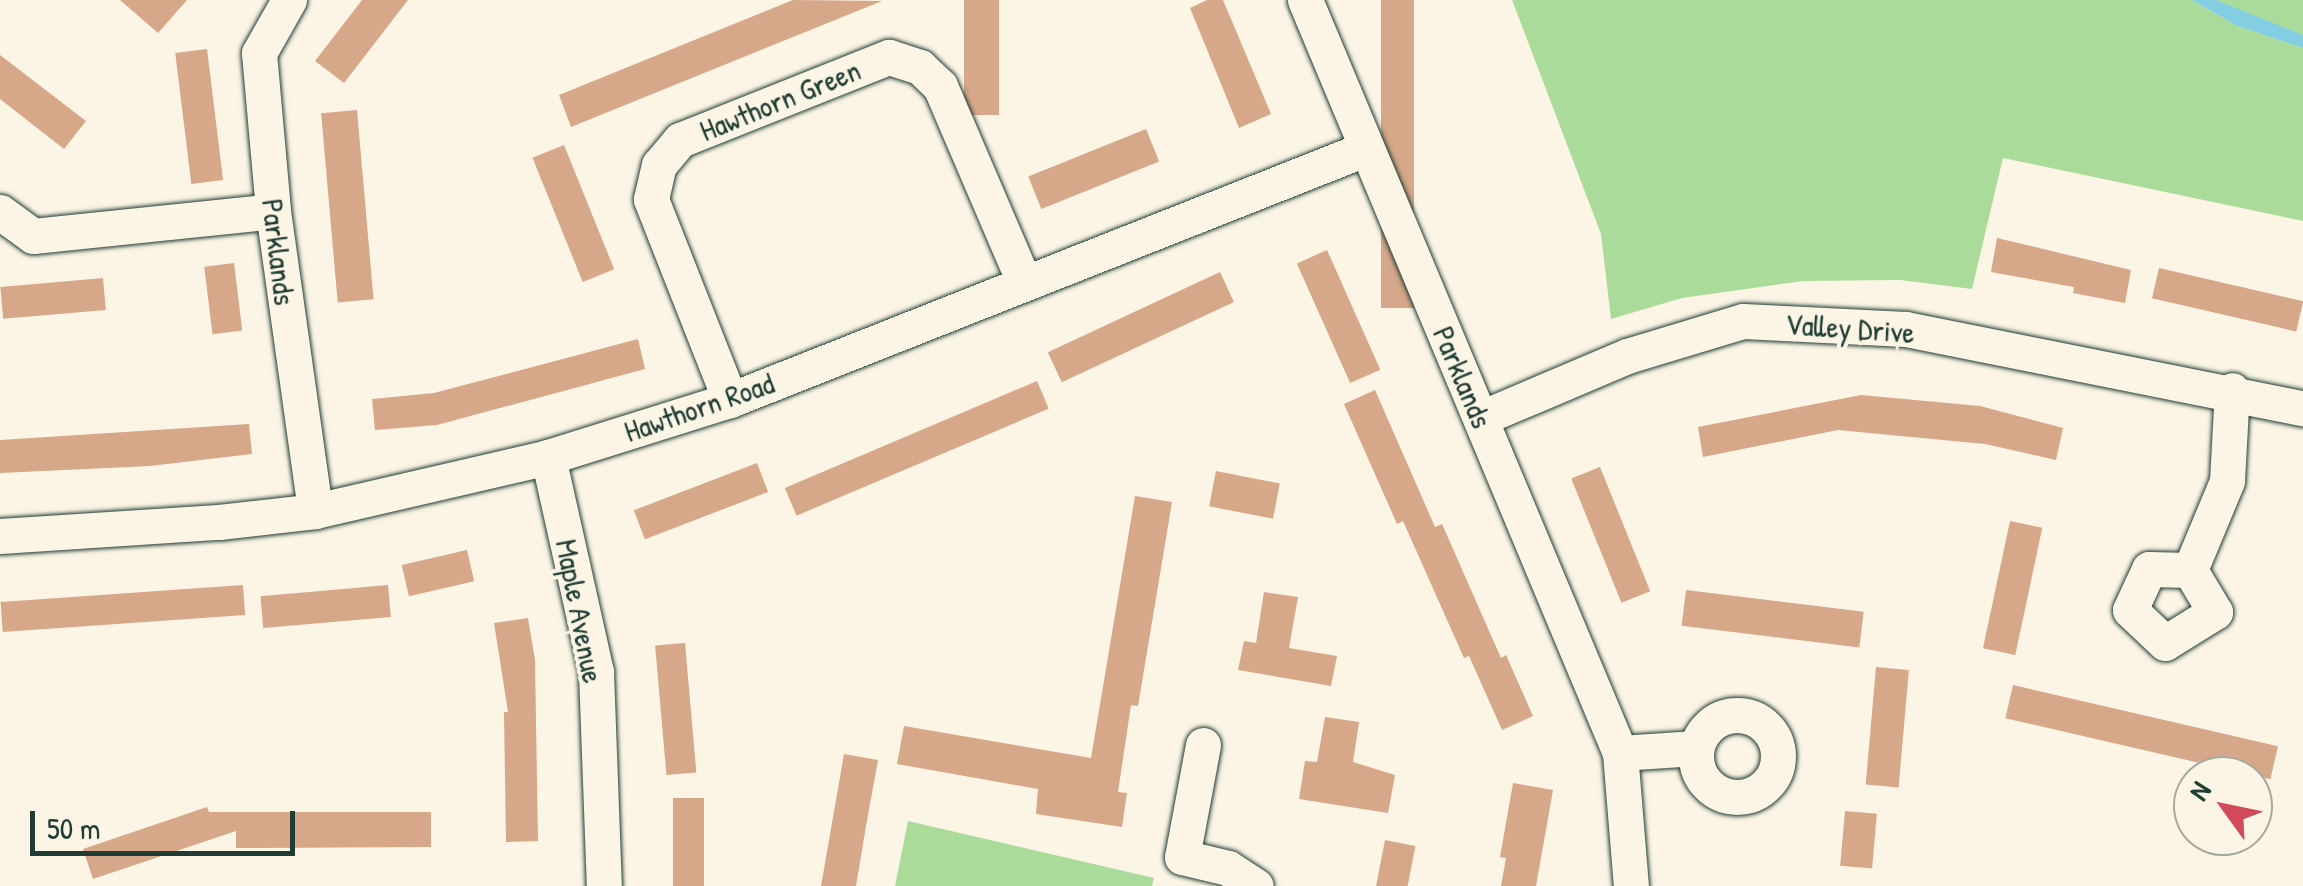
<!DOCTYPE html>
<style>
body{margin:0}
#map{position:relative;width:2303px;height:886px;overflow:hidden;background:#fcf5e5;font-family:"Patrick Hand",sans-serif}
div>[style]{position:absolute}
.green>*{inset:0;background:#aadb9b}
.water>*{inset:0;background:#84cee4}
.building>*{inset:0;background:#d7a789;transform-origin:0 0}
.roads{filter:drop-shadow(0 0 2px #1f3d34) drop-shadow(0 0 2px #1f3d34)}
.minor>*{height:35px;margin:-17.5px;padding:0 17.5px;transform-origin:17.5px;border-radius:17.5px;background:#fcf5e5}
.minor>.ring{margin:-17.5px;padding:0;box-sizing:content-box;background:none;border:35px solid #fcf5e5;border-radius:50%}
span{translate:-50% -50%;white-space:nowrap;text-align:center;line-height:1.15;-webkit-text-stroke:8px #fcf5e5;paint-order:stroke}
.street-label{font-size:30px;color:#1f3d34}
.north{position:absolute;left:2173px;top:756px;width:100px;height:100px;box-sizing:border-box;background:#fcf5e5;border:2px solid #a4ab9e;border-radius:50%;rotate:303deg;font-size:28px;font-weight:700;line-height:40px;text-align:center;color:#1f3d34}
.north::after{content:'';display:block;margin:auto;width:35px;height:45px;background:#d1495b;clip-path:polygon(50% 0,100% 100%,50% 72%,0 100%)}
.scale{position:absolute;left:30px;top:811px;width:265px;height:45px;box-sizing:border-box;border:5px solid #1f3d34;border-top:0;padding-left:12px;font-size:30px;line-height:35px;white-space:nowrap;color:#1f3d34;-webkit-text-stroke:8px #fcf5e5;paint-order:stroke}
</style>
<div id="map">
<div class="green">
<i style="clip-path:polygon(1512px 0,2192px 0,2235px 25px,2303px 48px,2303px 221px,2003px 158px,1972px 289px,1900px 280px,1803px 281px,1682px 298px,1611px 319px,1601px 234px)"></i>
<i style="clip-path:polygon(2216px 0,2303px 0,2303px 35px,2243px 14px)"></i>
<i style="clip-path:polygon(908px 821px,1154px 878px,1152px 886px,895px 886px)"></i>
</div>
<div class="water">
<i style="clip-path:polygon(2192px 0,2216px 0,2303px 35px,2303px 48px,2235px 25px)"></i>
</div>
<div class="building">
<i style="clip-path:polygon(120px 0,187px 0,158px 33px)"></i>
<i style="clip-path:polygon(362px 0,408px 0,344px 83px,315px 61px)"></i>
<i style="clip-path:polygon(793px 0,882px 1px,571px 127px,559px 95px)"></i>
<i style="left:964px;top:0;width:35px;height:115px"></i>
<i style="clip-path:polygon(1207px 0,1223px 0,1271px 114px,1239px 128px,1190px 8px)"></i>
<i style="left:1381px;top:0;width:33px;height:308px"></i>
<i style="left:207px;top:49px;width:132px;height:32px;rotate:83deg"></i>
<i style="clip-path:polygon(0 55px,86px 121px,64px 149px,0 99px)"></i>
<i style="left:357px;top:110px;width:190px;height:36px;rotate:85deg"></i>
<i style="left:1146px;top:129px;width:35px;height:127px;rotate:68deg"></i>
<i style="left:564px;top:145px;width:134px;height:34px;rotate:68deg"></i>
<i style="clip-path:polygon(1997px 238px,2131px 270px,2125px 303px,2073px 293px,2074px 287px,1991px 272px)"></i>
<i style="left:1327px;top:250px;width:131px;height:33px;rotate:66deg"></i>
<i style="left:234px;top:263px;width:68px;height:30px;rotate:83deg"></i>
<i style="left:2159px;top:268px;width:148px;height:31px;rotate:13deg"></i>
<i style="left:1220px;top:272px;width:33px;height:190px;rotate:65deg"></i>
<i style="left:103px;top:278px;width:32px;height:103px;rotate:85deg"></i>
<i style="clip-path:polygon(638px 339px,645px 369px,437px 425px,375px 430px,372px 399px,434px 393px)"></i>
<i style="left:1037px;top:381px;width:30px;height:274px;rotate:67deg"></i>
<i style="clip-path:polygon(1375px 390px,1435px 527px,1442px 524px,1501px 658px,1506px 655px,1533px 716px,1502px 730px,1469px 656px,1464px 658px,1403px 521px,1397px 524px,1344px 404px)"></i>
<i style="clip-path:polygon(1861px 395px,1980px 406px,2063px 428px,2056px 460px,1985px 444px,1838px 430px,1703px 457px,1698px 427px)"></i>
<i style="clip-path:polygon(249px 424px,252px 454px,150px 466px,0 473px,0 440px)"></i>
<i style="left:757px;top:463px;width:31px;height:132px;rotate:69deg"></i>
<i style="left:1600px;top:467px;width:134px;height:31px;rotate:68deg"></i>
<i style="left:1216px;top:471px;width:65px;height:36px;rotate:11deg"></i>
<i style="clip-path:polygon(1135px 496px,1172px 502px,1138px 706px,1131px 705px,1118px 792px,1127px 793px,1122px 827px,1036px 814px,1038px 789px,897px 764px,904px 726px,1091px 758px)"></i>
<i style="left:2010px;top:521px;width:33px;height:130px;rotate:12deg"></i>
<i style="left:467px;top:550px;width:32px;height:67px;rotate:77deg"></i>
<i style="left:243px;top:585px;width:30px;height:243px;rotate:86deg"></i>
<i style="left:388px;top:585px;width:32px;height:128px;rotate:85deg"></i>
<i style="left:1686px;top:590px;width:179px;height:36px;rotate:7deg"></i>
<i style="clip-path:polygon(1264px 592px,1298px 597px,1289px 648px,1337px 656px,1331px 686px,1238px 670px,1244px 641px,1256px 643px)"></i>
<i style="clip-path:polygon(528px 618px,535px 660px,538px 841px,506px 842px,504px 712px,508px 712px,494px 623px)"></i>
<i style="left:685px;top:643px;width:130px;height:30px;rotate:85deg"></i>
<i style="left:1876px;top:667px;width:33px;height:118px;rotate:5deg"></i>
<i style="left:2013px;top:685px;width:272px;height:34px;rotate:13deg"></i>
<i style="clip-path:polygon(1325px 717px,1359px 722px,1353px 762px,1395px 775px,1388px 813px,1299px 799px,1305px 761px,1317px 762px)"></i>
<i style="clip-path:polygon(844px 754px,878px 760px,866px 826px,856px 886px,821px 886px)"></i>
<i style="clip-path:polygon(1513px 783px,1553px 790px,1536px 886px,1501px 886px,1506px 858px,1500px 857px)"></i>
<i style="left:673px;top:798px;width:31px;height:88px"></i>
<i style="clip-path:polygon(207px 807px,209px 812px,431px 812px,431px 847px,236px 848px,236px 831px,93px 879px,83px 849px)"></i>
<i style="left:1845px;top:811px;width:32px;height:55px;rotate:5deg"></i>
<i style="left:1385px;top:840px;width:31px;height:47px;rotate:11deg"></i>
</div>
<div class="roads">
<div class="minor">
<i style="left:289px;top:0;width:61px;rotate:119.5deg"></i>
<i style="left:259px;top:53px;width:159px;rotate:84.9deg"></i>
<i style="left:273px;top:211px;width:303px;rotate:82deg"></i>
<i style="left:1305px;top:0;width:816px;rotate:67.3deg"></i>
<i style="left:1620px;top:753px;width:133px;rotate:85.3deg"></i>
<i style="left:0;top:212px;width:41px;rotate:36deg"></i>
<i style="left:33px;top:236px;width:241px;rotate:-5.9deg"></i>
<i style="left:730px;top:400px;width:216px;rotate:-111.5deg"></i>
<i style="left:651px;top:199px;width:35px;rotate:-77deg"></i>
<i style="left:659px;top:165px;width:33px;rotate:-50deg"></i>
<i style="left:680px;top:140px;width:225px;rotate:-21.7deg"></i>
<i style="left:889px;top:57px;width:33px;rotate:18deg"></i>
<i style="left:920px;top:67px;width:28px;rotate:44deg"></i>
<i style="left:940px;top:86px;width:213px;rotate:66.8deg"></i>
<i style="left:1481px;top:418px;width:159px;rotate:-23deg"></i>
<i style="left:1627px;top:356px;width:121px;rotate:-16.8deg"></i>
<i style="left:1743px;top:321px;width:163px;rotate:2.8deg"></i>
<i style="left:1906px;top:329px;width:405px;rotate:11.3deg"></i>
<i style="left:548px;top:457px;width:220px;rotate:77.4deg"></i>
<i style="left:596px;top:672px;width:214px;rotate:87.9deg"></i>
<i style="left:0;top:536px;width:219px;rotate:-3.7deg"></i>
<i style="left:219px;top:522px;width:97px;rotate:-6.5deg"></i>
<i style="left:315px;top:511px;width:239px;rotate:-13deg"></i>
<i style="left:548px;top:457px;width:191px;rotate:-17.4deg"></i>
<i style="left:730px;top:400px;width:683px;rotate:-21.57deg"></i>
<i style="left:2190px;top:570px;width:41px;rotate:-178.6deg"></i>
<i style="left:2149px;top:569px;width:45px;rotate:114.9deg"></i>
<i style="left:2130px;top:610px;width:48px;rotate:43.3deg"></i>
<i style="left:2165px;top:643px;width:59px;rotate:-31.8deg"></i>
<i style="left:2215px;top:612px;width:49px;rotate:-120.8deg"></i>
<i style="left:2190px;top:570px;width:96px;rotate:-67.4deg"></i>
<i style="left:2227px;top:481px;width:91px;rotate:-86.9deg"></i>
<i class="ring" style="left:1696px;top:715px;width:47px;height:47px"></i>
<i style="left:1203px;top:745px;width:114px;rotate:100.6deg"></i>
<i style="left:1182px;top:857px;width:47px;rotate:13.4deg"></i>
<i style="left:1228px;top:868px;width:33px;rotate:33deg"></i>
<i style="left:1620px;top:753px;width:76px;rotate:-3.8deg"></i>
</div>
</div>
<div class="street-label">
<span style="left:780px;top:100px;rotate:-22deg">Hawthorn Green</span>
<span style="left:279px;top:252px;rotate:83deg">Parklands</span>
<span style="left:1850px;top:328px;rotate:4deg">Valley Drive</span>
<span style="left:1463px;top:377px;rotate:67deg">Parklands</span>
<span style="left:699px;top:407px;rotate:-19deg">Hawthorn Road</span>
<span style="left:580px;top:611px;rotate:79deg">Maple Avenue</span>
</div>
<div class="north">N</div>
<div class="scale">50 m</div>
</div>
